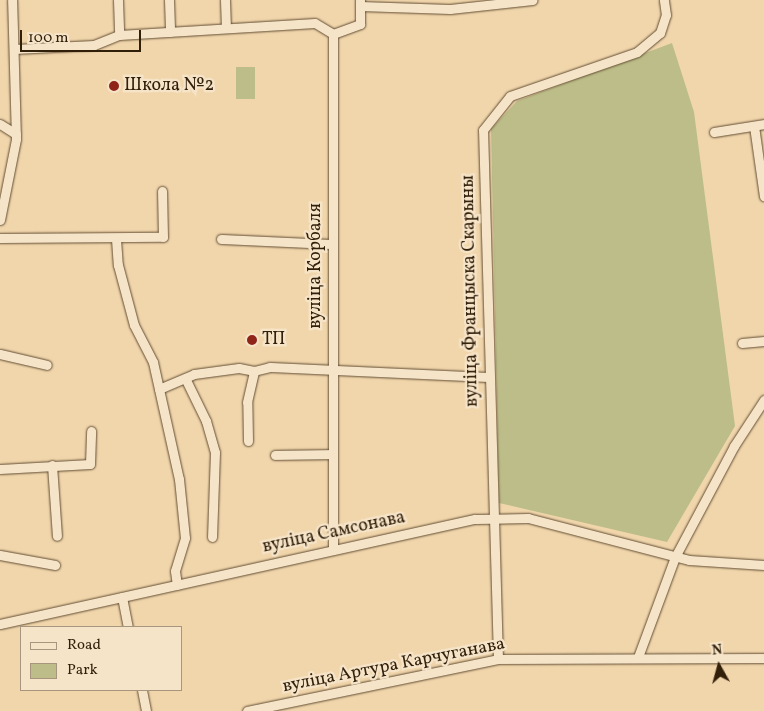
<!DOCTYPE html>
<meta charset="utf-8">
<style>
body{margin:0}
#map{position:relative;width:764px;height:711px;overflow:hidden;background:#f1d6ac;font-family:Vollkorn,serif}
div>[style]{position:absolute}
.green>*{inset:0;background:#bcbd88;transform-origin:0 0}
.roads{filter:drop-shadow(0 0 1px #624d32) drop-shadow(0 0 1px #624d32)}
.minor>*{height:9px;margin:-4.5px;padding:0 4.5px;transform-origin:4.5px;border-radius:4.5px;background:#f6e4c9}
.dots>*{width:14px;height:14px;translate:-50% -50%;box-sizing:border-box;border:2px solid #f6e4c9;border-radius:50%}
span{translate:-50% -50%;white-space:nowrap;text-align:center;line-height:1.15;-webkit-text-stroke:4.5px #f6e4c9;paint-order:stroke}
.poi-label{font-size:18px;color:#321f0a}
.left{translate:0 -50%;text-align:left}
.street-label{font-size:18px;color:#321f0a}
.legend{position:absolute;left:20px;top:626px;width:162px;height:65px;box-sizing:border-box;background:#f6e4c9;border:1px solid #a8957d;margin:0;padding:6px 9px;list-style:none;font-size:15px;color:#321f0a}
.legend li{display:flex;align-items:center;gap:10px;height:25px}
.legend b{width:25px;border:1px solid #a8957d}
.north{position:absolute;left:694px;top:641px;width:50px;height:50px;-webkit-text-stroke:4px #f6e4c9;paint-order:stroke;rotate:353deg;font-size:14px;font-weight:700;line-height:20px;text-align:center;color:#321f0a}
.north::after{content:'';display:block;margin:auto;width:18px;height:22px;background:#321f0a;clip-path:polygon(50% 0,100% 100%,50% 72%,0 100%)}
.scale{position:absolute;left:20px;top:30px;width:121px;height:22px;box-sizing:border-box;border:2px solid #321f0a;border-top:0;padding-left:6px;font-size:15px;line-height:18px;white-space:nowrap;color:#321f0a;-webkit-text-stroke:4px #f6e4c9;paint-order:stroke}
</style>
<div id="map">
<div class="green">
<i style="clip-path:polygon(672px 43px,694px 112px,735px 426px,667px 542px,499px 503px,491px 129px,517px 101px)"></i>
<i style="left:236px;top:67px;width:19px;height:32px"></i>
</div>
<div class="roads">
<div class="minor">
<i style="left:118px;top:0;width:35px;rotate:88deg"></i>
<i style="left:169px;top:0;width:32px;rotate:88deg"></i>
<i style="left:225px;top:0;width:28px;rotate:88deg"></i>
<i style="left:360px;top:6px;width:90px;rotate:1.9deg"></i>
<i style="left:450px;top:9px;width:83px;rotate:-6.2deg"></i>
<i style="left:14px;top:49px;width:80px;rotate:-2.9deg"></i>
<i style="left:94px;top:45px;width:27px;rotate:-22deg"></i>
<i style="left:119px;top:35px;width:196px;rotate:-3.5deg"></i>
<i style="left:315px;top:23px;width:21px;rotate:31deg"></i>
<i style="left:0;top:124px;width:19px;rotate:32deg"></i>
<i style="left:754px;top:126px;width:71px;rotate:81.9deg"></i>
<i style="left:714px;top:132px;width:51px;rotate:-9.1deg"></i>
<i style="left:0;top:220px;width:83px;rotate:-78.8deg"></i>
<i style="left:16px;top:139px;width:139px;rotate:-91.6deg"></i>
<i style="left:0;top:238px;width:163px;rotate:-0.4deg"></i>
<i style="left:163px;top:237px;width:46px;rotate:-91.2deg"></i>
<i style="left:116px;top:239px;width:26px;rotate:86deg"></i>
<i style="left:118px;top:265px;width:62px;rotate:75.1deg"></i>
<i style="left:134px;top:325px;width:42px;rotate:62.8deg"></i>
<i style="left:153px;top:362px;width:120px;rotate:77.5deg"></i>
<i style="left:179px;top:479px;width:59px;rotate:84.2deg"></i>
<i style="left:185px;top:538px;width:34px;rotate:107deg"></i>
<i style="left:175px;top:571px;width:14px;rotate:82deg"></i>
<i style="left:221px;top:239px;width:111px;rotate:2.6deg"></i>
<i style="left:742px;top:343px;width:22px;rotate:-5deg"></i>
<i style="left:0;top:354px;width:48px;rotate:13.2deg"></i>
<i style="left:186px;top:380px;width:46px;rotate:64deg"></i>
<i style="left:206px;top:421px;width:32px;rotate:74deg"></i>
<i style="left:215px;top:452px;width:85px;rotate:92deg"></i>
<i style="left:159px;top:389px;width:38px;rotate:-23deg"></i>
<i style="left:194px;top:374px;width:45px;rotate:-7.6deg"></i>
<i style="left:239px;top:368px;width:15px;rotate:11deg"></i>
<i style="left:248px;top:441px;width:39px;rotate:-91deg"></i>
<i style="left:247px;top:402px;width:32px;rotate:-77deg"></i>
<i style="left:254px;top:371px;width:16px;rotate:-14deg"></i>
<i style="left:270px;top:367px;width:219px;rotate:2.6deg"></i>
<i style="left:275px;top:455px;width:58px;rotate:-1deg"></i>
<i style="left:52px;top:465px;width:71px;rotate:86deg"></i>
<i style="left:0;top:469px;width:90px;rotate:-3.2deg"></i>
<i style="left:90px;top:464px;width:33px;rotate:-88deg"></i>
<i style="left:333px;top:550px;width:516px;rotate:-90deg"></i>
<i style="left:333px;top:34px;width:29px;rotate:-20deg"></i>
<i style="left:360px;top:24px;width:24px;rotate:-90deg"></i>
<i style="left:0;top:555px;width:56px;rotate:10.3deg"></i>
<i style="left:122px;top:597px;width:31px;rotate:79deg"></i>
<i style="left:0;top:624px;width:486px;rotate:-12.5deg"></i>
<i style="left:475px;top:519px;width:53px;rotate:-1.1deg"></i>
<i style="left:528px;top:518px;width:166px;rotate:14.6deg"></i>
<i style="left:689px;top:560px;width:75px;rotate:3.8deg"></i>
<i style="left:638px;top:657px;width:107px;rotate:-69.7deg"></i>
<i style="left:675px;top:557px;width:126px;rotate:-62deg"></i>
<i style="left:734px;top:446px;width:55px;rotate:-56.9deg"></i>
<i style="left:498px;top:659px;width:529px;rotate:-91.62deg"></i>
<i style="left:483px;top:130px;width:43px;rotate:-51.5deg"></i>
<i style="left:510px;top:96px;width:134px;rotate:-19.1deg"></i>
<i style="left:637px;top:52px;width:30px;rotate:-40deg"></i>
<i style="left:660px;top:33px;width:19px;rotate:-72deg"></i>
<i style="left:666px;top:15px;width:15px;rotate:-98deg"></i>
<i style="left:142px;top:690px;width:21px;rotate:79deg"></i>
<i style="left:247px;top:711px;width:256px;rotate:-11.7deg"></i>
<i style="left:498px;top:659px;width:266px;rotate:-0.2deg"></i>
</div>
</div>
<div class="dots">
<i style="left:114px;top:86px;background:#8f2418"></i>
<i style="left:252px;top:340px;background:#8f2418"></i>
</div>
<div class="poi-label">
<span class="left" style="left:124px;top:86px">Школа №2</span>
<span class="left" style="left:262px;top:340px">ТП</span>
</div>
<div class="street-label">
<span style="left:316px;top:266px;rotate:-90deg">вуліца Корбаля</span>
<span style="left:471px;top:291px;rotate:-91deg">вуліца Францыска Скарыны</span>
<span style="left:334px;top:533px;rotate:-12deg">вуліца Самсонава</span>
<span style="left:394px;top:666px;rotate:-11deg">вуліца Артура Карчуганава</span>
</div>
<ul class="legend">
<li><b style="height:6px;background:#f6e4c9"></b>Road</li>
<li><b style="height:14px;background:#bcbd88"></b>Park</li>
</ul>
<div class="north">N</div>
<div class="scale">100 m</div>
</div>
